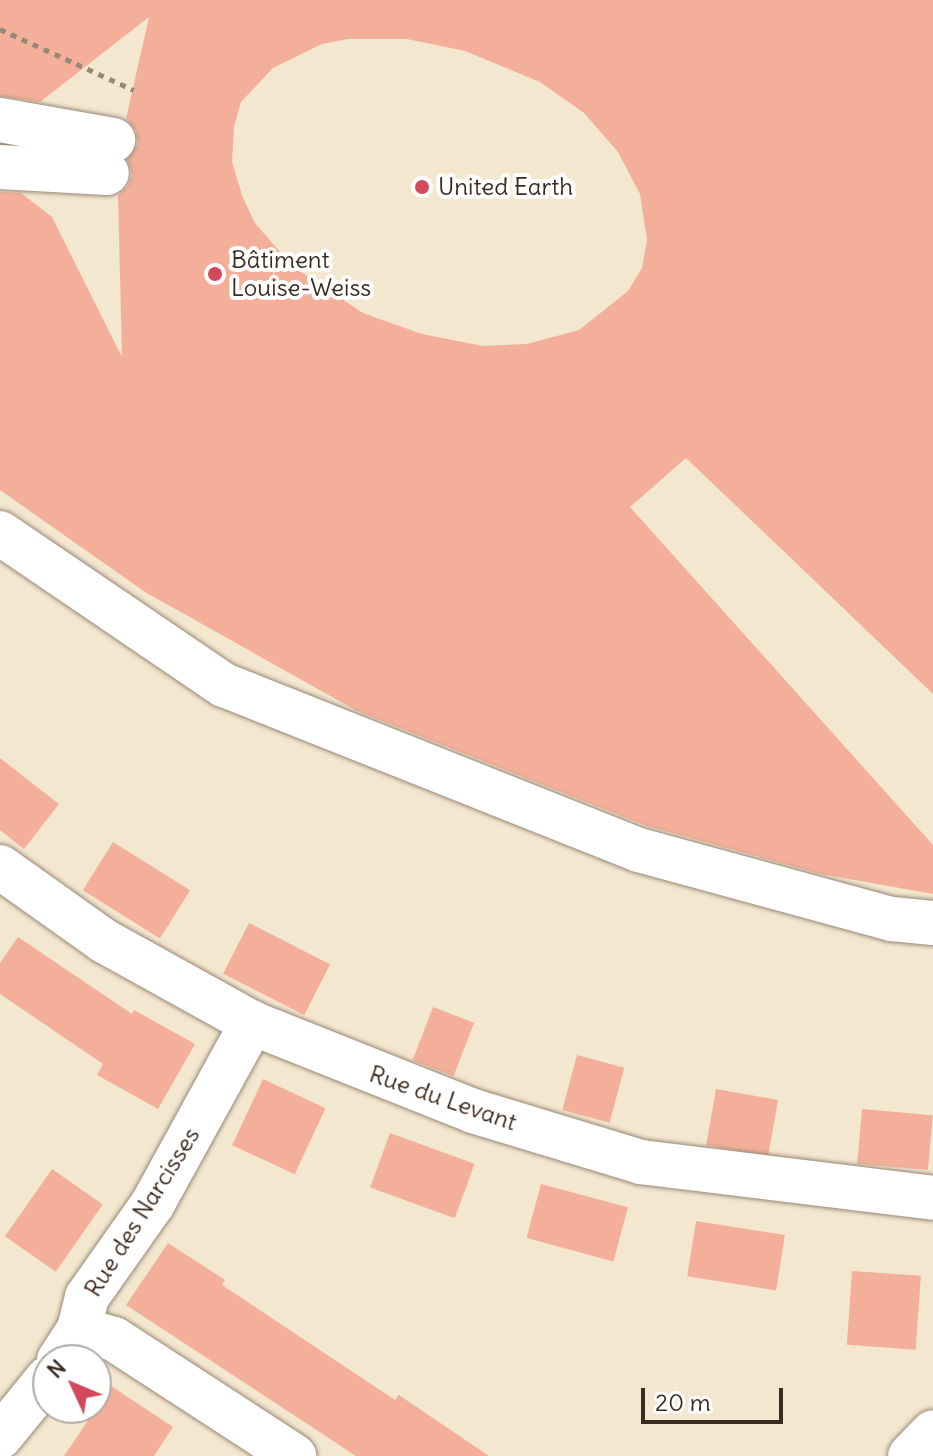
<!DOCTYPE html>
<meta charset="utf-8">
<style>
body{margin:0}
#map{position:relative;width:933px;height:1456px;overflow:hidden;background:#f4e7d0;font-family:Delius,sans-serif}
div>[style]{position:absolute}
.building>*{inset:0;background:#f4af9a;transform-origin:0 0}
.path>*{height:5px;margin-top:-2.5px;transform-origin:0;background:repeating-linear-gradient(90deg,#988877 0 6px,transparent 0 12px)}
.roads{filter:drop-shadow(0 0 2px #988877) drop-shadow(0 0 2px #988877)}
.minor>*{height:44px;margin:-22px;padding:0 22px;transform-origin:22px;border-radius:22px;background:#fff}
.dots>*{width:22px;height:22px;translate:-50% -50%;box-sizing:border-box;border:4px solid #fff;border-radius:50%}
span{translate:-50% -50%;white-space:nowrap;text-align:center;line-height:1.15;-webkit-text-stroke:8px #fff;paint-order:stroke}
.poi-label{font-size:24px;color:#3b2a1e}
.left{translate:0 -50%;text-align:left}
.street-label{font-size:24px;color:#3b2a1e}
.north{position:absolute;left:32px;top:1344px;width:80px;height:80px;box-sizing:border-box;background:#fff;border:2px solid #b1aaa5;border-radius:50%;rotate:314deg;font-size:22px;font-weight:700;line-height:32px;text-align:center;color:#3b2a1e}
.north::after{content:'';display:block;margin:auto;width:28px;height:36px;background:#d1495b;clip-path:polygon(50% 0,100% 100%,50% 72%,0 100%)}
.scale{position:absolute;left:641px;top:1388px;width:142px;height:36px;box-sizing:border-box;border:4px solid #3b2a1e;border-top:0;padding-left:10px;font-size:24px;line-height:28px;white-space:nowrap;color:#3b2a1e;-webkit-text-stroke:6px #fff;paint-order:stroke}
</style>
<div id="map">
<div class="building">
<i style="clip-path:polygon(evenodd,0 0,933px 0,933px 694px,686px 458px,630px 507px,933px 845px,933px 894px,821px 874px,647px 826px,357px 711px,145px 592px,0 490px,0 192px,21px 193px,52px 217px,122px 357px,118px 195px,128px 186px,132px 174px,127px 159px,138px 144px,136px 131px,126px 119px,149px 17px,40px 102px,0 96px,0 0,348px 39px,407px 39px,465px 51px,540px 82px,584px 113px,618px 152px,640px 194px,647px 240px,642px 268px,628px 291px,579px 330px,527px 344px,483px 346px,422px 334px,363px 313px,292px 266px,255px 223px,243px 198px,232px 162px,234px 127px,241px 102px,273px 68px,322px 44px,348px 39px)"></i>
<i style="clip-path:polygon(0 758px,59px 804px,24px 849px,0 830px)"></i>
<i style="left:113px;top:842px;width:91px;height:57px;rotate:32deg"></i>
<i style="left:249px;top:923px;width:91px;height:57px;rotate:27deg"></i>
<i style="clip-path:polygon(18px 937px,132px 1014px,134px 1010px,195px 1044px,158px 1109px,97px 1075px,103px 1064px,0 994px,0 963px)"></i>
<i style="left:433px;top:1007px;width:44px;height:57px;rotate:21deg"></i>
<i style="left:577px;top:1055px;width:49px;height:57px;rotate:15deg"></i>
<i style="left:263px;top:1079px;width:69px;height:73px;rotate:25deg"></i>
<i style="left:716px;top:1089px;width:63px;height:57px;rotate:10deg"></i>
<i style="left:862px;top:1109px;width:71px;height:55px;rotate:5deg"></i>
<i style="left:390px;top:1133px;width:90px;height:58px;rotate:20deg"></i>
<i style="left:52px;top:1169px;width:62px;height:82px;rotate:35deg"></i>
<i style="left:541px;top:1184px;width:90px;height:56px;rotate:15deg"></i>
<i style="left:696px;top:1221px;width:90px;height:56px;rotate:9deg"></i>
<i style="clip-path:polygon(168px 1243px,225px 1280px,222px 1285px,395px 1400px,399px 1395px,489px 1456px,356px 1456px,126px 1305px)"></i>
<i style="left:852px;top:1271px;width:69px;height:74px;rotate:4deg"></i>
<i style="clip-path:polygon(111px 1386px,173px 1427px,154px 1456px,64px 1456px)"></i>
</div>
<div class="path">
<i style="left:0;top:29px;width:147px;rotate:24.5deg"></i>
</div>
<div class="roads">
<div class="minor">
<i style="left:0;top:120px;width:115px;rotate:10deg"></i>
<i style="left:0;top:167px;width:107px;rotate:3.2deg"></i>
<i style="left:0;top:533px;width:271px;rotate:34.2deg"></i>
<i style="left:224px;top:685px;width:447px;rotate:21.7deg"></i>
<i style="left:639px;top:850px;width:262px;rotate:15.3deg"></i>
<i style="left:892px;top:919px;width:41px;rotate:5.6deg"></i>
<i style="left:0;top:867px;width:128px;rotate:35.4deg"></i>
<i style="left:104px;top:941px;width:169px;rotate:29deg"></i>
<i style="left:252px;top:1023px;width:238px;rotate:21.7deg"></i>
<i style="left:473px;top:1111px;width:176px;rotate:16.9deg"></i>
<i style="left:641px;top:1162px;width:294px;rotate:7deg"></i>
<i style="left:79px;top:1329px;width:36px;rotate:16deg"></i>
<i style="left:114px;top:1339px;width:215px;rotate:33deg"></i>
<i style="left:59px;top:1360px;width:37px;rotate:-57deg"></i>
<i style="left:79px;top:1329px;width:33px;rotate:-76deg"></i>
<i style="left:87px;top:1297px;width:113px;rotate:-54.8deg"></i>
<i style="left:152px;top:1205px;width:208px;rotate:-61.2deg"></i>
<i style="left:0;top:1437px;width:76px;rotate:-50.9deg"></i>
<i style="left:910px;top:1456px;width:33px;rotate:-46deg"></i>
</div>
</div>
<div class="dots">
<i style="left:422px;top:187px;background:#d1495b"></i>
<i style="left:215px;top:274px;background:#d1495b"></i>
</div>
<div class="poi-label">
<span class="left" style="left:438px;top:187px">United Earth</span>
<span class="left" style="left:231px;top:274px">Bâtiment<br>Louise-Weiss</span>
</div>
<div class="street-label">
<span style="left:443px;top:1098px;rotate:19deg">Rue du Levant</span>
<span style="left:142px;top:1212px;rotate:-58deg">Rue des Narcisses</span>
</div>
<div class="north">N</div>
<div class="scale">20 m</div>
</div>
